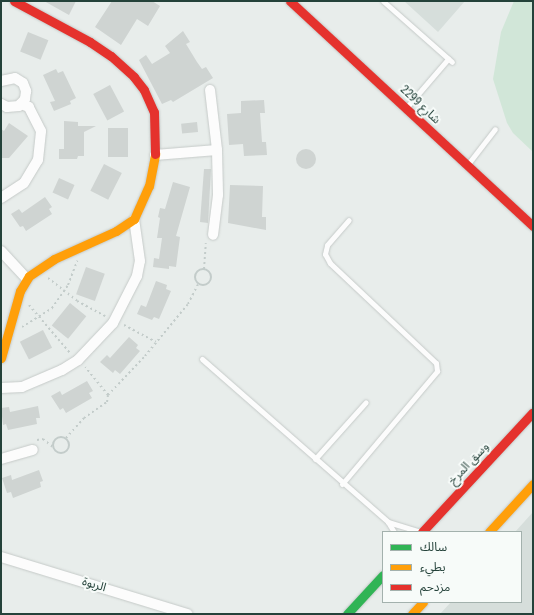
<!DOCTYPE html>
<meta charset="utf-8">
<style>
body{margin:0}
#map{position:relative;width:534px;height:615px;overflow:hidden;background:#e8edeb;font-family:"Roboto Condensed","Noto Sans Arabic",sans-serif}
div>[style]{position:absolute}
.built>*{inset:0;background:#d6dedb}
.green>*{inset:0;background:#d1e6d8}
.building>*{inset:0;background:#cfd4d2;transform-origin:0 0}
.round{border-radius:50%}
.path>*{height:2px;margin-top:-1px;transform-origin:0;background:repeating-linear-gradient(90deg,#c3ccca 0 2px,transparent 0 5px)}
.path>.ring{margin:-1px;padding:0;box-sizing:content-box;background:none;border:2px solid #c3ccca;border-radius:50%}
.roads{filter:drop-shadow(0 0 1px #c5cac8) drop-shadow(0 0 1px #c5cac8)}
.lane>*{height:5px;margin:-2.5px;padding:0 2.5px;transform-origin:2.5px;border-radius:2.5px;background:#fcfcfc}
.street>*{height:10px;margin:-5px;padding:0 5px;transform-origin:5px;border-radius:5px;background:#fcfcfc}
.fast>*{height:9px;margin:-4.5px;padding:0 4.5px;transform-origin:4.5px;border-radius:4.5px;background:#30b455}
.slow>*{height:9px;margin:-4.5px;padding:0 4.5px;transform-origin:4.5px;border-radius:4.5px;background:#ff9f0a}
.jam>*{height:9px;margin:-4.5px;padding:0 4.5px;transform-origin:4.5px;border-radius:4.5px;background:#e5322d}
span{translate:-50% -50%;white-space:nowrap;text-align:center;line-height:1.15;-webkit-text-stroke:4px #f7fbf9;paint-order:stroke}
.street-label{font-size:12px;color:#24423a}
.frame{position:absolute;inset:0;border:2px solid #24423a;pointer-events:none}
.legend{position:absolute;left:382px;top:531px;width:140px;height:72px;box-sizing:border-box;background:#f7fbf9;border:1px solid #a3b1ad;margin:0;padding:5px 7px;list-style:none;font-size:12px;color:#24423a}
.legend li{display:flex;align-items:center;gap:8px;height:20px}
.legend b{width:20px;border:1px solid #a3b1ad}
</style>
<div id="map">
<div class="built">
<i style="clip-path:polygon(404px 1px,465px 1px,438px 32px)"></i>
<i style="clip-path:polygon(533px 512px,533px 614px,440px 614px,451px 602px,521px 602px,521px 532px,515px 532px)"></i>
</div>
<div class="green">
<i style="clip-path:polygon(514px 1px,533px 1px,533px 152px,513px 133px,507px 123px,493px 79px,501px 32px)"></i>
</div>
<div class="building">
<i style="clip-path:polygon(44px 1px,76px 1px,69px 15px)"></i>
<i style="clip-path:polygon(112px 1px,152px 1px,160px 6px,148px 26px,137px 19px,121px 45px,95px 27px)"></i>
<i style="clip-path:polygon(183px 31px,190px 42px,186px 44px,197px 62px,202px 69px,206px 67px,213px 78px,173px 102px,171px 100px,162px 104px,139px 60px,146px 55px,152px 64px,170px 53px,165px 46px)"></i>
<i style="left:28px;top:32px;width:22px;height:21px;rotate:22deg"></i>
<i style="clip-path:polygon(56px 69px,58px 73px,63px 71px,76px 98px,70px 101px,71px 104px,54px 111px,50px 102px,55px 101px,43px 75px)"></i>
<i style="left:110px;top:85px;width:30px;height:19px;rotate:62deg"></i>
<i style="clip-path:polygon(264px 100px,265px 113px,260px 113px,262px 142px,266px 142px,267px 155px,244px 156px,243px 144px,229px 145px,227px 114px,241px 113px,241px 101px)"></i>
<i style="clip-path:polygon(64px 121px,78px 122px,78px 126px,96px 126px,84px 132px,84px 156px,78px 156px,77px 159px,59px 159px,59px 149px,64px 149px)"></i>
<i style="left:197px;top:122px;width:10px;height:16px;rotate:84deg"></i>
<i style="clip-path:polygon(9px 123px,28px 136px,9px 158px,1px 158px,1px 129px,4px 131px)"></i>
<i style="left:108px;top:128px;width:20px;height:29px"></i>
<i class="round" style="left:296px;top:149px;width:20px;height:20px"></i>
<i style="left:104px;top:164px;width:20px;height:30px;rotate:27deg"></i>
<i style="clip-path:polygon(204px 169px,211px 169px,208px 223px,200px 222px)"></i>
<i style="left:59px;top:178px;width:17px;height:16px;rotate:24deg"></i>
<i style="clip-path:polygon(173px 182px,190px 187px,176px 236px,180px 237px,176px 267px,169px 266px,169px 269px,153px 267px,154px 258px,159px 259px,162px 238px,157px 238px,160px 218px,158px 217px,160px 208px,165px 209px)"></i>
<i style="clip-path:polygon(230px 185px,263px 186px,262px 217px,266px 217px,266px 230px,228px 223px)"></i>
<i style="clip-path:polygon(45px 197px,52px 207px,49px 209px,52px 214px,26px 231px,23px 226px,20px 227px,11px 214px,19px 209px,22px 213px)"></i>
<i style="left:86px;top:267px;width:20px;height:29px;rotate:20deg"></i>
<i style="clip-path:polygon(156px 281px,167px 285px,166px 289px,171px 291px,159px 319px,154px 317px,152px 320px,137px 314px,141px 305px,146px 307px)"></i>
<i style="left:70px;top:303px;width:21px;height:29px;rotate:39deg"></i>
<i style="left:43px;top:330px;width:20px;height:26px;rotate:63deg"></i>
<i style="clip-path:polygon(129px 337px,138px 345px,136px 348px,140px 351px,120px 374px,115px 370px,113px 373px,100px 362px,107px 355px,110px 358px)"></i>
<i style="clip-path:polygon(87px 381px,93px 391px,89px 393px,92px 398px,66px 413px,63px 408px,60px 410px,51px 396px,60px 391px,62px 395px)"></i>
<i style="clip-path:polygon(38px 406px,40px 418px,36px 418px,37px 424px,8px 430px,6px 424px,3px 425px,1px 408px,9px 407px,10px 412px)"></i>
<i style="clip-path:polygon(39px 470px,43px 481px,40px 482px,41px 487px,13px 498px,11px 492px,7px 493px,2px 478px,11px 475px,12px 480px)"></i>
</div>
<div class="path">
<i style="left:204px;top:269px;width:26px;rotate:-86deg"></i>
<i class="ring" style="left:195px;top:269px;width:14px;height:14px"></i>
<i style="left:48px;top:278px;width:37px;rotate:38deg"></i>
<i style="left:77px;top:301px;width:32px;rotate:28deg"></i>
<i style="left:29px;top:305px;width:63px;rotate:49.5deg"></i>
<i style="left:124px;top:325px;width:36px;rotate:28deg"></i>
<i style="left:22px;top:327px;width:36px;rotate:-32deg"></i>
<i style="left:52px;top:308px;width:28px;rotate:-55deg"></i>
<i style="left:68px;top:285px;width:26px;rotate:-69deg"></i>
<i style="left:108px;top:395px;width:54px;rotate:-46.5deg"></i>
<i style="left:145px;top:356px;width:67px;rotate:-50.4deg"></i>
<i style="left:188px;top:304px;width:22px;rotate:-63deg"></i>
<i class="ring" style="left:53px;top:437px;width:14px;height:14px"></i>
<i style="left:66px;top:438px;width:27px;rotate:-48deg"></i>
<i style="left:84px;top:418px;width:28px;rotate:-35deg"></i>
<i style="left:107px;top:402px;width:7px;rotate:-82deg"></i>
<i style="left:108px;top:395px;width:36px;rotate:-129deg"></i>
<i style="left:37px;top:440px;width:6px;rotate:-9deg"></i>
<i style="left:43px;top:439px;width:13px;rotate:39deg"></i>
</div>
<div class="roads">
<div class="lane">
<i style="left:383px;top:1px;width:92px;rotate:41.5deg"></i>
<i style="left:406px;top:108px;width:65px;rotate:-49.4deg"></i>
<i style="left:468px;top:164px;width:44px;rotate:-52.4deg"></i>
<i style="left:202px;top:359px;width:247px;rotate:41.2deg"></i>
<i style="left:388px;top:522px;width:12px;rotate:59deg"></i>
<i style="left:315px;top:459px;width:76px;rotate:-48.2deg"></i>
<i style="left:342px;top:484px;width:148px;rotate:-49.9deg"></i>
<i style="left:437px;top:371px;width:8px;rotate:-97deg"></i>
<i style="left:436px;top:363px;width:146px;rotate:-136.7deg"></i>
<i style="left:330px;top:263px;width:10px;rotate:-119deg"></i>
<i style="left:325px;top:254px;width:9px;rotate:-77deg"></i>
<i style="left:327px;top:245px;width:33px;rotate:-49deg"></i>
<i style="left:388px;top:522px;width:34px;rotate:17deg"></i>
</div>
<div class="street">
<i style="left:1px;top:81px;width:14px;rotate:-12deg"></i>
<i style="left:15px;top:78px;width:9px;rotate:32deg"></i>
<i style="left:23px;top:83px;width:9px;rotate:69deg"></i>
<i style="left:26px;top:91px;width:8px;rotate:97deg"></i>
<i style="left:25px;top:99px;width:9px;rotate:131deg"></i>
<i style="left:19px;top:106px;width:12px;rotate:175deg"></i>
<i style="left:7px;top:107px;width:7px;rotate:-153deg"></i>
<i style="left:210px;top:90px;width:60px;rotate:83.3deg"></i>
<i style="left:155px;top:155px;width:62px;rotate:-4.6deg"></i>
<i style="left:217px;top:150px;width:45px;rotate:88.7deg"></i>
<i style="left:218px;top:195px;width:40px;rotate:97.1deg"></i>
<i style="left:1px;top:198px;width:27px;rotate:-33deg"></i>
<i style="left:24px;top:183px;width:27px;rotate:-59deg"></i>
<i style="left:38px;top:160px;width:29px;rotate:-84deg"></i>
<i style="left:41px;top:131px;width:27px;rotate:-117deg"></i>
<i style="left:29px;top:107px;width:9px;rotate:-159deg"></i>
<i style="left:1px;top:251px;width:38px;rotate:47deg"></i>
<i style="left:1px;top:388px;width:21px;rotate:-3deg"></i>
<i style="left:22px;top:387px;width:43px;rotate:-23deg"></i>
<i style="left:62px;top:370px;width:19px;rotate:-32deg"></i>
<i style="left:78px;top:360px;width:51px;rotate:-46.6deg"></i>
<i style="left:113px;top:323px;width:53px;rotate:-62.9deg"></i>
<i style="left:137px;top:276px;width:15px;rotate:-79deg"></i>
<i style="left:140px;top:261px;width:42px;rotate:-98.1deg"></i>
<i style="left:1px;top:459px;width:33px;rotate:-16deg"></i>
<i style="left:1px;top:557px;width:195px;rotate:17deg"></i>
</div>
<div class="fast">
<i style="left:347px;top:614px;width:53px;rotate:-47.3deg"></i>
</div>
<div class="slow">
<i style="left:1px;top:358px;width:70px;rotate:-74.2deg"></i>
<i style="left:20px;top:291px;width:17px;rotate:-59deg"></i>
<i style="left:29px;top:276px;width:30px;rotate:-34deg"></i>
<i style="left:54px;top:259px;width:68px;rotate:-24.3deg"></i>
<i style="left:116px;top:231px;width:22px;rotate:-34deg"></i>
<i style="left:134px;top:219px;width:36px;rotate:-66deg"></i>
<i style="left:149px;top:186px;width:33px;rotate:-79deg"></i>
<i style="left:489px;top:532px;width:65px;rotate:-47.5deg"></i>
<i style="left:412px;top:614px;width:16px;rotate:-47deg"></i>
</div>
<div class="jam">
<i style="left:14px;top:1px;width:86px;rotate:28.3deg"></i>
<i style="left:90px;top:42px;width:25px;rotate:34deg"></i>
<i style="left:111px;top:56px;width:31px;rotate:42deg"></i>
<i style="left:134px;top:77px;width:16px;rotate:52deg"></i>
<i style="left:144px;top:90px;width:24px;rotate:66deg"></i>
<i style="left:154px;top:112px;width:42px;rotate:88.6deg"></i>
<i style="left:290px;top:1px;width:331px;rotate:42.8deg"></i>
<i style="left:422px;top:532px;width:163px;rotate:-47.2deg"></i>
</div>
</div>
<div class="street-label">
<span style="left:420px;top:105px;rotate:43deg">شارع 2299</span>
<span style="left:469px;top:464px;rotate:-47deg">وسق المرخ</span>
<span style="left:94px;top:585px;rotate:17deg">الربوة</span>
</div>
<div class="frame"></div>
<ul class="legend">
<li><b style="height:5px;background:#30b455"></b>سالك</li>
<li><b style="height:5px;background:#ff9f0a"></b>بطيء</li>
<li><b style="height:5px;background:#e5322d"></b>مزدحم</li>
</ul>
</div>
